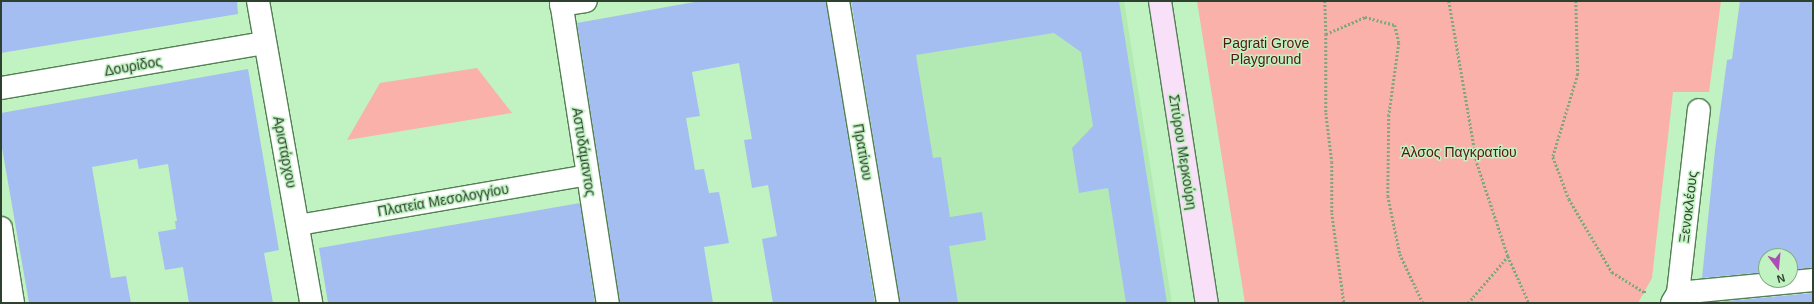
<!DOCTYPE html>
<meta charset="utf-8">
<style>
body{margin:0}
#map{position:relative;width:1814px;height:304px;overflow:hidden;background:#c1f2c1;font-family:Arial,sans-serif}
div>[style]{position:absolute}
.built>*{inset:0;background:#b3eab3}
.green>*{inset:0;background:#f9b1aa}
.building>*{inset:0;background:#a5bef2}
.path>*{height:2.5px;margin-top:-1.25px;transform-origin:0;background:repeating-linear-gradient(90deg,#81a682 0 2px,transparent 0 4px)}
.roads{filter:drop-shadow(1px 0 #527f53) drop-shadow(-1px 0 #527f53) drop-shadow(0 1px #527f53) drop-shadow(0 -1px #527f53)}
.pedestrian>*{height:20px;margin:-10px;padding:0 10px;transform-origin:10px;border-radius:10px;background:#fff}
.minor>*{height:22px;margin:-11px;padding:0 11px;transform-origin:11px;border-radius:11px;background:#fff}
.secondary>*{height:22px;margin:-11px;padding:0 11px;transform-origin:11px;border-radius:11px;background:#f8e0f9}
span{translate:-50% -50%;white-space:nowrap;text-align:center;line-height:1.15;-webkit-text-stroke:3px #c1f2c1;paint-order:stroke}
.park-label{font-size:14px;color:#571515}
.street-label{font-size:14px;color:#2d412e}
.frame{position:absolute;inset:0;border:2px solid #2d412e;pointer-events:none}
.north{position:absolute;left:1758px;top:248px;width:40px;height:40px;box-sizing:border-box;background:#c1f2c1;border:1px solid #86ab86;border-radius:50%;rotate:164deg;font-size:11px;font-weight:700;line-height:16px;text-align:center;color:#2d412e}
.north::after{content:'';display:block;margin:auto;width:14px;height:18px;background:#ad4cb4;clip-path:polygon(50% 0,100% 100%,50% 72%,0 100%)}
</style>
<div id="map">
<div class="built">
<div style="clip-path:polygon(852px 1px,1124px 1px,1172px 303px,901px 303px)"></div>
</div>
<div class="green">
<div style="clip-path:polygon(1197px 1px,1721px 1px,1709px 92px,1673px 92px,1652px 278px,1638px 303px,1245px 303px)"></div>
<div style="clip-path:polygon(477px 68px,512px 113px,347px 140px,380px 83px)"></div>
</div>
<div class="building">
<div style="clip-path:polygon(1px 1px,237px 1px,238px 14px,1px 53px)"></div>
<div style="clip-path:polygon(700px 1px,826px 1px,875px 303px,773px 303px,762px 239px,777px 236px,768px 185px,752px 188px,744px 140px,752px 139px,739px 63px,692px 72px,700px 116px,686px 118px,695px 170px,704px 169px,709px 193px,719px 192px,729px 243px,704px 247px,713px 303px,620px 303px,577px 23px)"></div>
<div style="clip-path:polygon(851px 1px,1119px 1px,1167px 303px,1126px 303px,1108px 188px,1079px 193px,1072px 148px,1093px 126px,1081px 52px,1054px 33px,916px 55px,933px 158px,941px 157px,950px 217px,982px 212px,986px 240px,949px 246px,958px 303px,900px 303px)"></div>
<div style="clip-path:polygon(1740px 1px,1813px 1px,1813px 268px,1790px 270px,1790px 256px,1766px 256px,1766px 272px,1702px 278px,1715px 150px,1727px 60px,1732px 59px)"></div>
<div style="clip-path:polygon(248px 69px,279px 250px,264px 253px,273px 303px,189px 303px,183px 267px,165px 270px,158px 232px,176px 229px,175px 221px,177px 221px,168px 164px,139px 169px,137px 159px,92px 167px,111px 278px,126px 276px,131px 303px,29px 303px,1px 142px,1px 113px)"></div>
<div style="clip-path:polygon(580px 203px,595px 303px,328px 303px,319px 248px)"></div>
<div style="clip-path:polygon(1813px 293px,1813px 303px,1705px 303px)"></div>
</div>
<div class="path">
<div style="left:1325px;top:1px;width:33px;rotate:88deg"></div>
<div style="left:1326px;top:34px;width:43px;rotate:-23.6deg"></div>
<div style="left:1365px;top:17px;width:31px;rotate:15deg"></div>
<div style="left:1395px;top:25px;width:18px;rotate:77deg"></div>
<div style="left:1399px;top:43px;width:73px;rotate:97.9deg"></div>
<div style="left:1389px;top:115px;width:81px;rotate:90.7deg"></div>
<div style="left:1388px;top:196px;width:59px;rotate:78.3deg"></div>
<div style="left:1400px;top:254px;width:54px;rotate:64.9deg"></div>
<div style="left:1449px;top:1px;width:164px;rotate:80.2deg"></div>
<div style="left:1477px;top:163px;width:98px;rotate:71.6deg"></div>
<div style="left:1508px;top:256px;width:51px;rotate:65.9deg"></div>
<div style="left:1576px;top:1px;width:73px;rotate:88.4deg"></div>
<div style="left:1578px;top:74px;width:87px;rotate:106.8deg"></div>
<div style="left:1553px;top:157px;width:45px;rotate:69.1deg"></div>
<div style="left:1569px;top:199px;width:85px;rotate:59.5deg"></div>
<div style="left:1612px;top:272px;width:38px;rotate:32deg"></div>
<div style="left:1644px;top:292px;width:4px"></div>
<div style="left:1326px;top:34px;width:79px;rotate:90deg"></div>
<div style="left:1326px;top:113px;width:49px;rotate:83deg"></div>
<div style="left:1332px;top:162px;width:51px;rotate:90deg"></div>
<div style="left:1332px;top:213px;width:91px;rotate:82.4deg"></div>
<div style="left:1468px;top:303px;width:62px;rotate:-49.6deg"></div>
</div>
<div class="roads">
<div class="pedestrian">
<div style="left:299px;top:225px;width:293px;rotate:-9.8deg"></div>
</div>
<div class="minor">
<div style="left:258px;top:1px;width:307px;rotate:80deg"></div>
<div style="left:561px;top:1px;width:306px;rotate:81.2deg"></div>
<div style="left:838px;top:1px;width:306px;rotate:80.6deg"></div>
<div style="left:561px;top:5px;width:25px;rotate:-9deg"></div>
<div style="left:1px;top:88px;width:267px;rotate:-9.7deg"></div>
<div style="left:1px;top:228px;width:76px;rotate:80.9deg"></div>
<div style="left:1678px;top:293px;width:136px;rotate:-5.5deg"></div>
<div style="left:1672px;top:303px;width:12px;rotate:-59deg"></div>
<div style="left:1678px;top:293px;width:184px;rotate:-83.5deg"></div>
</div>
<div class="secondary">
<div style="left:1160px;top:1px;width:306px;rotate:81.2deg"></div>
</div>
</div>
<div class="park-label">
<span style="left:1266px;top:51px">Pagrati Grove<br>Playground</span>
<span style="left:1459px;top:152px">Άλσος Παγκρατίου</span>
</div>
<div class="street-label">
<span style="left:133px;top:66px;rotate:-10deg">Δουρίδος</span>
<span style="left:285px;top:152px;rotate:79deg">Αριστάρχου</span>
<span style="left:584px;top:152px;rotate:81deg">Αστυδάμαντος</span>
<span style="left:863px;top:152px;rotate:80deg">Πρατίνου</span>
<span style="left:1183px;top:152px;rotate:81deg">Σπύρου Μερκούρη</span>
<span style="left:443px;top:200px;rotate:-10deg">Πλατεία Μεσολογγίου</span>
<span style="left:1688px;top:207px;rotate:-83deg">Ξενοκλέους</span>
</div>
<div class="frame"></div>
<div class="north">N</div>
</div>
